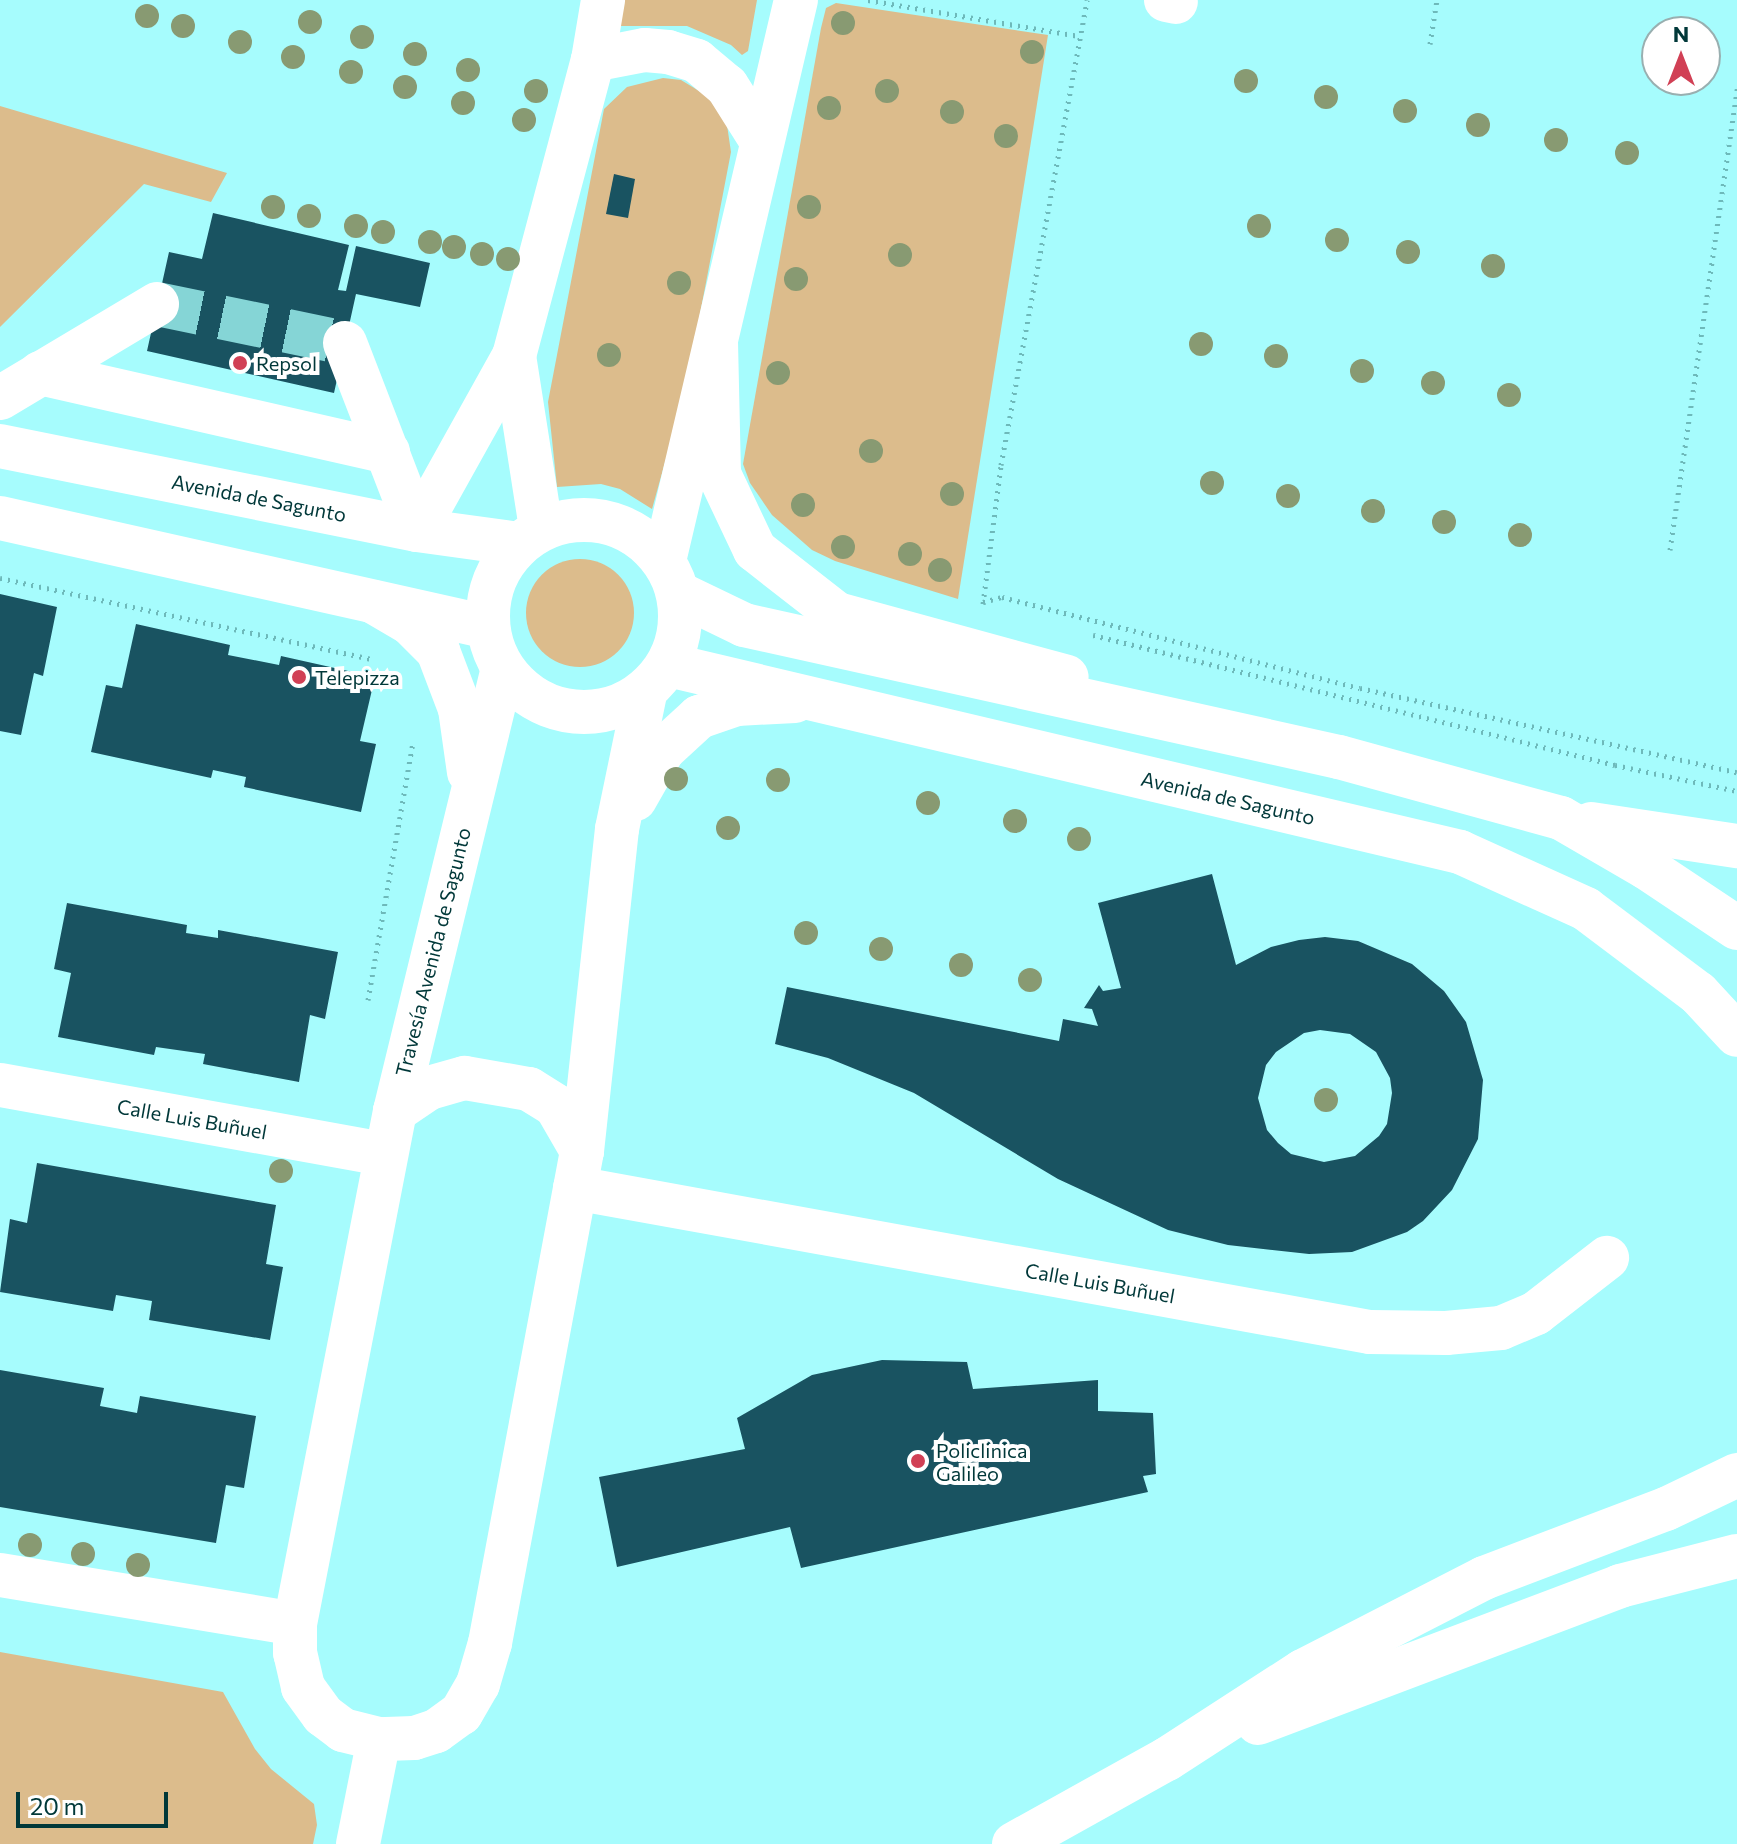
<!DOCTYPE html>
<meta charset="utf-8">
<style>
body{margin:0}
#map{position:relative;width:1737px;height:1844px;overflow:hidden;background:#a6fcfd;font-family:Commissioner,sans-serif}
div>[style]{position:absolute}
.green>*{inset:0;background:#dcbc8c}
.round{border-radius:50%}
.building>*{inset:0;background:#195361}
.minor-tunnel>*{height:44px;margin-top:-22px;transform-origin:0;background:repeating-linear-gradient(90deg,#85d5d6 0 44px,transparent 0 66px)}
.path>*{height:5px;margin-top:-2.5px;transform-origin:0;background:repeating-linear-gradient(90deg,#6eb9ba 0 2px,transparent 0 8px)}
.minor>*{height:44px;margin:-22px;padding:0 22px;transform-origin:22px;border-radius:22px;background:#fff}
.highway>*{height:44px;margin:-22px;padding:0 22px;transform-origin:22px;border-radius:22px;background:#fff}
.highway>.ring{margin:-22px;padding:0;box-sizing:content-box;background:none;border:44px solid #fff;border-radius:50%}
.trees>*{width:24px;height:24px;margin:-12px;border-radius:50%;background:#889a72}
.dots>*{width:22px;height:22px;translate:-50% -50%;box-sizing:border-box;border:4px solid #fff;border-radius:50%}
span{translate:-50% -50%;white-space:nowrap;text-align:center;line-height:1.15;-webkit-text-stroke:8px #fff;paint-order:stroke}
.poi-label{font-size:20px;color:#013839}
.left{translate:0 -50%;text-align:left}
.street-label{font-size:20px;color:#013839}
.north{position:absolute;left:1641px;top:16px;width:80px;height:80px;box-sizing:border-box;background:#fff;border:2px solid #99afb0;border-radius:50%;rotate:0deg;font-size:22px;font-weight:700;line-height:32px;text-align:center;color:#013839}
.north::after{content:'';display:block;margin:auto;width:28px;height:36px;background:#d14055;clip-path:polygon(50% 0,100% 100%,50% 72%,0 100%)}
.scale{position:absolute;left:16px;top:1792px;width:152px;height:36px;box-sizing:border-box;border:4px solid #013839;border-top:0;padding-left:10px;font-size:24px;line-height:28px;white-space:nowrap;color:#013839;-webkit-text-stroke:6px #fff;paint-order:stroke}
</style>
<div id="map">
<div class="green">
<div style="clip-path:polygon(621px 0,757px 0,748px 51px,742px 55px,731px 45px,687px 26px,620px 26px)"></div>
<div style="clip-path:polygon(836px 3px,1048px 35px,958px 599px,835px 561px,812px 550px,772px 515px,750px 483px,743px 464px,821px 28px,826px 8px)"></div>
<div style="clip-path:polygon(663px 78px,681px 80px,709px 97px,727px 125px,731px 152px,686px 387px,652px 509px,620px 489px,601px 484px,557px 487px,548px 402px,604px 109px,627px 87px)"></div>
<div style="clip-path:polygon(0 106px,227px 173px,211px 202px,144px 184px,0 327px)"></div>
<div class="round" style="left:526px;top:559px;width:108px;height:108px"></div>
<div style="clip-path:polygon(0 1652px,223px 1692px,255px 1749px,271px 1769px,314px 1804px,317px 1825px,313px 1844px,0 1844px)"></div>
</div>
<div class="building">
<div style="clip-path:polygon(614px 174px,635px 179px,628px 218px,606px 214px)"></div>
<div style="clip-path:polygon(213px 213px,349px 245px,338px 290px,346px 291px,356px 246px,430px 263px,420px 307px,356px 294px,334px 393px,147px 351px,169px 252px,202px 259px)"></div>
<div style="clip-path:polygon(0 594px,57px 607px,43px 676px,34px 673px,21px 735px,0 731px)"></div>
<div style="clip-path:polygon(136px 624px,230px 645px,228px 655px,279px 665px,281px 656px,375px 677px,360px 741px,376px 744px,361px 812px,244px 787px,246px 777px,213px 770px,211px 778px,91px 752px,106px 685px,122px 688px)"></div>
<div style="clip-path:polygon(evenodd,1212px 874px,1236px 965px,1271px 947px,1299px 940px,1325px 937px,1358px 941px,1412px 964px,1444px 991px,1466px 1022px,1483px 1080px,1478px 1139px,1452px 1190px,1423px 1221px,1407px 1232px,1352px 1252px,1309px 1254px,1228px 1245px,1168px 1230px,1058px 1179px,914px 1093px,828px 1058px,775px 1044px,787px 987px,1059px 1041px,1063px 1019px,1098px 1026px,1092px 1009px,1084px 1008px,1099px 985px,1103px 991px,1121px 988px,1098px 903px,1212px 874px,1320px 1030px,1350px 1034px,1376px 1052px,1390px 1078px,1392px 1093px,1387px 1124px,1379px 1136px,1355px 1156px,1324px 1162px,1291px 1154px,1278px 1143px,1267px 1130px,1258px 1098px,1266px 1065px,1276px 1052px,1304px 1033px,1320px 1030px)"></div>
<div style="clip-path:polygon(67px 903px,187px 925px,186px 933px,218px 938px,218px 930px,338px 952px,325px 1019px,310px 1015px,299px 1082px,203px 1064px,205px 1054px,156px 1047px,154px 1055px,58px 1037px,71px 973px,54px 969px)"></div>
<div style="clip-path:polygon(37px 1163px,276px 1205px,266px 1264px,283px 1267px,270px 1340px,149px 1320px,152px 1301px,116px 1295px,113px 1311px,0 1292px,10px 1219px,27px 1223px)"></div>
<div style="clip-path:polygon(882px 1360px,967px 1362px,973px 1389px,1098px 1380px,1098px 1411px,1153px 1413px,1156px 1474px,1143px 1476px,1148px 1492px,801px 1568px,790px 1527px,617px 1567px,599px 1477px,745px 1449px,737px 1418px,812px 1375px)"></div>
<div style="clip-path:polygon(0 1370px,104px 1388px,100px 1406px,137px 1413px,140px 1396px,256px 1416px,244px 1488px,226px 1485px,216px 1543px,0 1507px)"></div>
</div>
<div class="minor-tunnel">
<div style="left:157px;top:304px;width:192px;rotate:11.7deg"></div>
</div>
<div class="path">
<div style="left:868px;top:0;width:214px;rotate:9.7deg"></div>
<div style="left:1430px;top:44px;width:45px;rotate:-81deg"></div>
<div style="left:1670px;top:550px;width:467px;rotate:-81.7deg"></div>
<div style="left:0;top:578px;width:379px;rotate:12.3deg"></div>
<div style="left:983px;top:602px;width:20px;rotate:-15deg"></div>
<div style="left:1002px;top:597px;width:369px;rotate:14.3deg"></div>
<div style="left:1360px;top:688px;width:386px;rotate:12.6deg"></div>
<div style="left:983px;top:604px;width:140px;rotate:-82.6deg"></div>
<div style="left:1001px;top:465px;width:473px;rotate:-79.5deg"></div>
<div style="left:1093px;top:635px;width:538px;rotate:13.98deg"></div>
<div style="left:1615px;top:765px;width:125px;rotate:12deg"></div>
<div style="left:368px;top:1000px;width:262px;rotate:-80.1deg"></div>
</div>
<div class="minor">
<div style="left:1166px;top:0;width:10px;rotate:11deg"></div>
<div style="left:593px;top:60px;width:53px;rotate:-10.9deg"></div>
<div style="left:645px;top:50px;width:23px;rotate:5deg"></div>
<div style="left:668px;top:52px;width:30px;rotate:17deg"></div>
<div style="left:697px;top:61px;width:39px;rotate:40deg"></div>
<div style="left:727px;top:86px;width:64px;rotate:57.8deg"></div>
<div style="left:716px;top:342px;width:132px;rotate:88.7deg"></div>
<div style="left:719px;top:474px;width:84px;rotate:64.7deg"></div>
<div style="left:755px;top:550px;width:104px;rotate:38deg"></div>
<div style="left:837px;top:614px;width:238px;rotate:15.3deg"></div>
<div style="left:345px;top:343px;width:200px;rotate:68.9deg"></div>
<div style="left:40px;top:373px;width:357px;rotate:12.8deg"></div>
<div style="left:0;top:398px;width:183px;rotate:-30.9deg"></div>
<div style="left:541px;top:528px;width:174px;rotate:-98.9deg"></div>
<div style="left:514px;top:356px;width:306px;rotate:-75.1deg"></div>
<div style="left:593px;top:60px;width:61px;rotate:-80.5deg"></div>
<div style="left:417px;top:530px;width:199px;rotate:-60.9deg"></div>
<div style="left:664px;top:561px;width:576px;rotate:-76.76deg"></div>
<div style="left:374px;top:602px;width:42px;rotate:30.3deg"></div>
<div style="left:410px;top:623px;width:40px;rotate:45deg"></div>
<div style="left:438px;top:651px;width:62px;rotate:69.2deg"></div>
<div style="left:460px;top:709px;width:64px;rotate:81.9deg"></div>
<div style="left:635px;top:799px;width:56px;rotate:-60.3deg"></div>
<div style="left:663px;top:750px;width:49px;rotate:-42.5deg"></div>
<div style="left:699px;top:717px;width:40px;rotate:-18.9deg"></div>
<div style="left:737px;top:704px;width:58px;rotate:-3deg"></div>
<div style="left:465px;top:1078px;width:65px;rotate:9.8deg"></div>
<div style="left:529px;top:1089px;width:32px;rotate:32deg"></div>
<div style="left:556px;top:1106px;width:52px;rotate:60deg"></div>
<div style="left:582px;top:1151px;width:501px;rotate:100.59deg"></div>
<div style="left:490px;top:1643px;width:43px;rotate:106.3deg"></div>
<div style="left:478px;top:1684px;width:34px;rotate:120deg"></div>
<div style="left:461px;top:1713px;width:31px;rotate:144deg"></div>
<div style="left:436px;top:1731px;width:23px;rotate:162deg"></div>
<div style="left:414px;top:1738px;width:35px;rotate:178deg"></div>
<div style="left:379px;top:1739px;width:37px;rotate:-166deg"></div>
<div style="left:343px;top:1730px;width:25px;rotate:-143deg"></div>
<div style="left:323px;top:1715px;width:34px;rotate:-126deg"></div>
<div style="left:303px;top:1687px;width:35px;rotate:-103deg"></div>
<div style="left:295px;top:1653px;width:29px;rotate:-90deg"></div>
<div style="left:295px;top:1624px;width:523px;rotate:-78.97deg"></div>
<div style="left:395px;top:1111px;width:41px;rotate:-34.1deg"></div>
<div style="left:429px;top:1088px;width:37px;rotate:-16deg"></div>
<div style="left:0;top:1085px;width:390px;rotate:10.2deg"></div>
<div style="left:395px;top:1111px;width:453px;rotate:-76.3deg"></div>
<div style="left:582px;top:1151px;width:324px;rotate:-83.8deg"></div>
<div style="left:617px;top:829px;width:138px;rotate:-78.3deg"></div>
<div style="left:575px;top:1188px;width:808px;rotate:10.27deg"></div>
<div style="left:1370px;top:1332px;width:76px;rotate:0.8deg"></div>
<div style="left:1446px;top:1333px;width:55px;rotate:-5.2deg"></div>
<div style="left:1501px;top:1328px;width:38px;rotate:-23deg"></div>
<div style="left:1536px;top:1313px;width:90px;rotate:-37.8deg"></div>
<div style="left:0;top:1575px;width:299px;rotate:9.4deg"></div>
<div style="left:358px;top:1844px;width:107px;rotate:-78.7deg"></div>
</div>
<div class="highway">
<div style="left:0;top:446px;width:425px;rotate:11.4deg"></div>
<div style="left:417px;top:530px;width:103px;rotate:7.8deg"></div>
<div style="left:0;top:518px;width:499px;rotate:12.6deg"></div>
<div class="ring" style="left:488px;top:520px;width:148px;height:148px"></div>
<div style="left:680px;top:594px;width:71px;rotate:25.8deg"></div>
<div style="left:744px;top:625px;width:609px;rotate:12.51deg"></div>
<div style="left:1339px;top:757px;width:230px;rotate:15.4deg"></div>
<div style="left:1561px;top:818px;width:99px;rotate:30.2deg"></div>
<div style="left:1647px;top:868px;width:108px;rotate:33.7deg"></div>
<div style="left:669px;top:665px;width:813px;rotate:13.3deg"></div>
<div style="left:1460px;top:852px;width:138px;rotate:24.3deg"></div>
<div style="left:1586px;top:909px;width:140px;rotate:36.9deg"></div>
<div style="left:1698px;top:993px;width:57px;rotate:47.1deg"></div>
<div style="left:1591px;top:824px;width:148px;rotate:8.6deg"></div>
<div style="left:1258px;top:1723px;width:387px;rotate:-20.7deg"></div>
<div style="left:1620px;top:1586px;width:121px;rotate:-14.4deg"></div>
<div style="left:1014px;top:1844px;width:175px;rotate:-29.1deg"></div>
<div style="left:1167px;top:1759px;width:162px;rotate:-32.9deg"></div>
<div style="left:1303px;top:1671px;width:203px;rotate:-27.2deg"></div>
<div style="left:1484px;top:1578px;width:195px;rotate:-20.8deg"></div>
<div style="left:1666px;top:1509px;width:79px;rotate:-25.6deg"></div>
</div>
<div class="trees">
<div style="left:147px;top:16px"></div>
<div style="left:310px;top:22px"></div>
<div style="left:843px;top:23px"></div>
<div style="left:183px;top:26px"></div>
<div style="left:362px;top:37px"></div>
<div style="left:240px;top:42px"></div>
<div style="left:1032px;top:52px"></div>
<div style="left:415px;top:54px"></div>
<div style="left:293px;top:57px"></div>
<div style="left:468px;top:70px"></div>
<div style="left:351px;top:72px"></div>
<div style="left:1246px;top:81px"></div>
<div style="left:405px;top:87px"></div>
<div style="left:536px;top:91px"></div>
<div style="left:887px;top:91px"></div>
<div style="left:1326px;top:97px"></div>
<div style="left:463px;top:103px"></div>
<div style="left:829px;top:108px"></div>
<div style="left:1405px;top:111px"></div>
<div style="left:952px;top:112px"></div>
<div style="left:524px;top:120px"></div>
<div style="left:1478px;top:125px"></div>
<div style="left:1006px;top:136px"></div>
<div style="left:1556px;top:140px"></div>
<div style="left:1627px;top:153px"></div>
<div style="left:273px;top:207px"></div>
<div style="left:809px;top:207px"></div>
<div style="left:309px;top:216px"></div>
<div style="left:356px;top:226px"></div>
<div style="left:1259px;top:226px"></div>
<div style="left:383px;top:232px"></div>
<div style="left:1337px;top:240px"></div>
<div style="left:430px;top:242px"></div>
<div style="left:454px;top:247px"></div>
<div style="left:1408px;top:252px"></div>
<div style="left:482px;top:254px"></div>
<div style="left:900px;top:255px"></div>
<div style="left:508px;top:259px"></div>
<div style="left:1493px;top:266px"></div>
<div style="left:796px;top:279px"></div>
<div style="left:679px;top:283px"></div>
<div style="left:1201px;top:344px"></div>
<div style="left:609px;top:355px"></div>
<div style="left:1276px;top:356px"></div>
<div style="left:1362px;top:371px"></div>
<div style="left:778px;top:373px"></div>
<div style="left:1433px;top:383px"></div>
<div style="left:1509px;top:395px"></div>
<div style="left:871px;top:451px"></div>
<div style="left:1212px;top:483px"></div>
<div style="left:952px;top:494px"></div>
<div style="left:1288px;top:496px"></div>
<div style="left:803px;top:505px"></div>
<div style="left:1373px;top:511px"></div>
<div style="left:1444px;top:522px"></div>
<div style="left:1520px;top:535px"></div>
<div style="left:843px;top:547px"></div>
<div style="left:910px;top:554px"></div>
<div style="left:940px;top:570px"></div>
<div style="left:676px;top:779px"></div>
<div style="left:778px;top:780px"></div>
<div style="left:928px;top:803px"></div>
<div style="left:1015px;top:821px"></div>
<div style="left:728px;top:828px"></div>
<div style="left:1079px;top:839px"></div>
<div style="left:806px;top:933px"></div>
<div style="left:881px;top:949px"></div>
<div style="left:961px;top:965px"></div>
<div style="left:1030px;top:980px"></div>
<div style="left:1326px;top:1100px"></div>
<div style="left:281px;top:1171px"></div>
<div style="left:30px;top:1545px"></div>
<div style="left:83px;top:1554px"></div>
<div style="left:138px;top:1565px"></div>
</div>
<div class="dots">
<div style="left:240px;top:363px;background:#d14055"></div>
<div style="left:299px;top:677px;background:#d14055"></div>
<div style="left:918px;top:1461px;background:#d14055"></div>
</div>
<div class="poi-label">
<span class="left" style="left:256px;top:363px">Repsol</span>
<span class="left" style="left:315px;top:677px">Telepizza</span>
<span class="left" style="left:936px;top:1462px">Policlinica<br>Galileo</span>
</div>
<div class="street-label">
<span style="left:259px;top:498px;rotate:11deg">Avenida de Sagunto</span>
<span style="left:1228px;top:798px;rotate:13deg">Avenida de Sagunto</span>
<span style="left:433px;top:952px;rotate:-76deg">Travesía Avenida de Sagunto</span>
<span style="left:192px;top:1119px;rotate:10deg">Calle Luis Buñuel</span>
<span style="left:1100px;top:1283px;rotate:10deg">Calle Luis Buñuel</span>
</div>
<div class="north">N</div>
<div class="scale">20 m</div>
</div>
